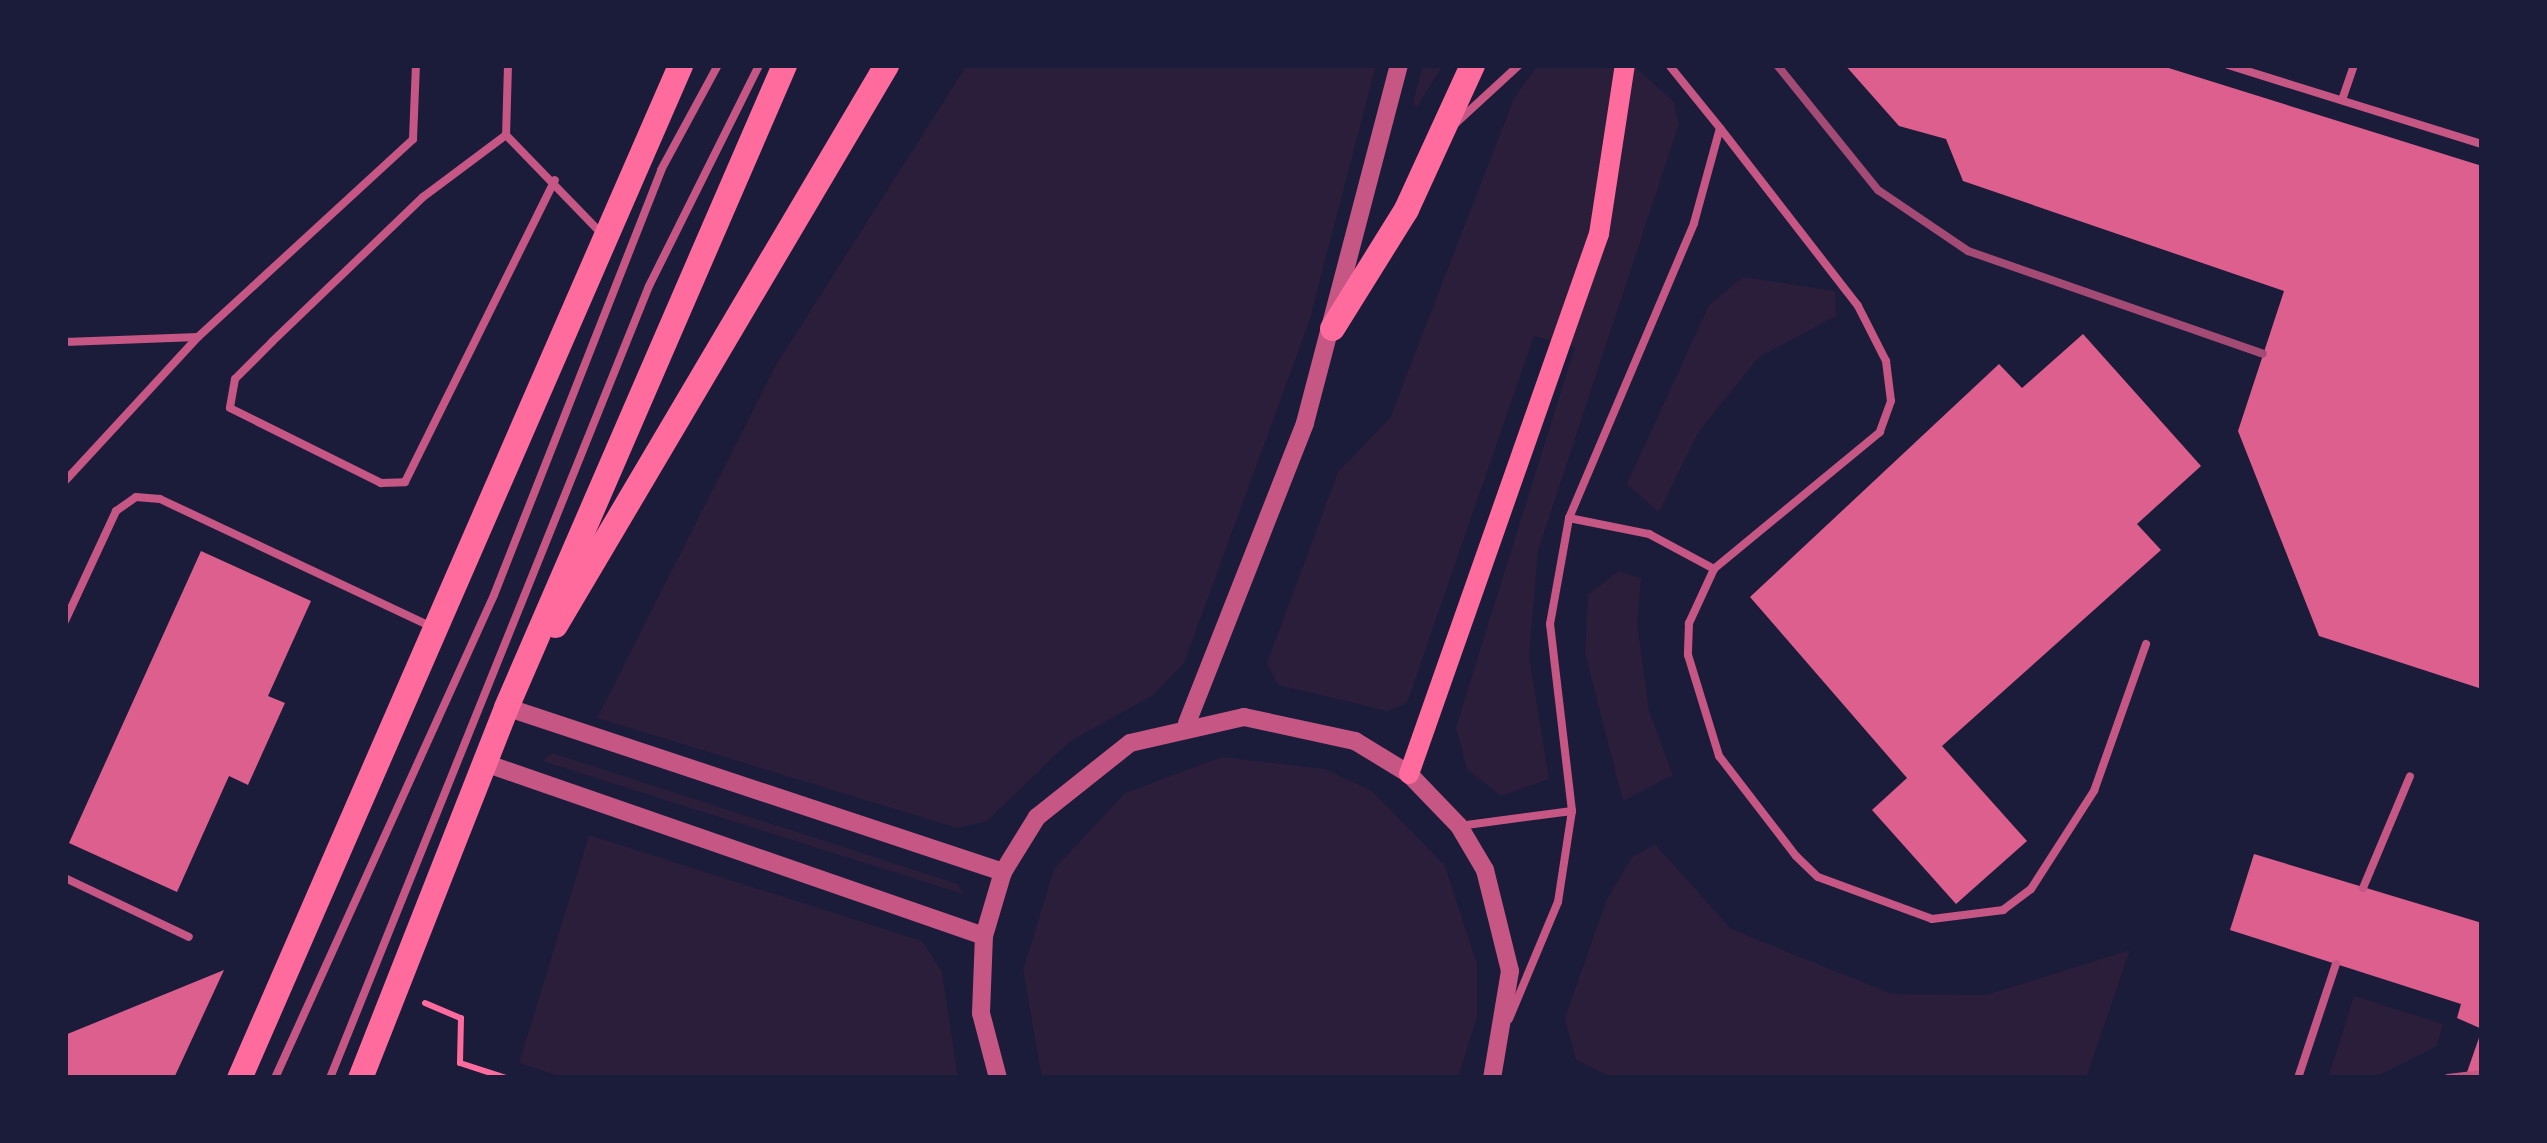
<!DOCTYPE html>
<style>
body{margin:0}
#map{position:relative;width:2547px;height:1143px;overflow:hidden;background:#1b1b3a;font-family:Cabin,sans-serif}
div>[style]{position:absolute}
.green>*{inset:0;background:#2a1e3b}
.building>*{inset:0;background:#dd5f8e}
.path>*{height:6px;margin:-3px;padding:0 3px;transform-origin:3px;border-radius:3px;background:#ff6b9d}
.service>*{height:8px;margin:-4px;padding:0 4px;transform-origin:4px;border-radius:4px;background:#c65784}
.tertiary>*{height:18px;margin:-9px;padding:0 9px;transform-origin:9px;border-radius:9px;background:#c65784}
.secondary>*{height:20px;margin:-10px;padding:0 10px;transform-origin:10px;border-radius:10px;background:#ff6b9d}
.primary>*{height:25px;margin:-12.5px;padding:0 12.5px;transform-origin:12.5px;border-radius:12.5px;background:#ff6b9d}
.rail>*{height:8px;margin:-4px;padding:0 4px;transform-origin:4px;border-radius:4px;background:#a44b75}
span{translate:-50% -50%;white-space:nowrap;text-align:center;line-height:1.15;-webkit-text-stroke:9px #1b1b3a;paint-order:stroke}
.frame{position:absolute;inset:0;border:68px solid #1b1b3a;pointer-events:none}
</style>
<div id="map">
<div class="green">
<div style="clip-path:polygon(967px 65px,1376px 65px,1309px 322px,1184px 663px,1153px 695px,1069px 742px,987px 821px,957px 828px,597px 718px,776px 365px)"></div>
<div style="clip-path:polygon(1423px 65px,1443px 65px,1416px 108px,1413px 102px)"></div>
<div style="clip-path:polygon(1538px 65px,1635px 67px,1673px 101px,1679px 124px,1538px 551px,1529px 657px,1549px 779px,1501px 796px,1467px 769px,1456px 727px,1575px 347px,1534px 336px,1407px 703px,1387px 711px,1278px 685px,1267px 663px,1338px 472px,1390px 418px,1514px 98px)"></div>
<div style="clip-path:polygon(1743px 277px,1835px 291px,1836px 316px,1759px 357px,1699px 431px,1659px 512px,1627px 484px,1709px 305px)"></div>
<div style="clip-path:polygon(1619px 571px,1641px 578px,1637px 623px,1649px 711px,1673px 775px,1623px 801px,1585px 653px,1588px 595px)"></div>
<div style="clip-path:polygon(552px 753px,958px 884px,963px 894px,542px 761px)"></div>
<div style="clip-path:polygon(1222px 757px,1325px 769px,1372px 791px,1445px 866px,1477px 964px,1477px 1017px,1458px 1078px,1042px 1078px,1023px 970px,1054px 869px,1125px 793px)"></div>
<div style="clip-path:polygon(589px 835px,922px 941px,942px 972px,958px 1078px,566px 1078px,519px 1063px)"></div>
<div style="clip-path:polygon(1655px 844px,1731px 929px,1892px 994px,1986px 995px,2130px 950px,2086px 1078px,1613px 1078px,1576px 1060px,1565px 1018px,1607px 899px,1632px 857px)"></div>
<div style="clip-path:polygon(2354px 996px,2443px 1024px,2437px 1046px,2373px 1078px,2328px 1078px)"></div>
</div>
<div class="building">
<div style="clip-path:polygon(1845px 65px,2159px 65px,2482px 166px,2482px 689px,2319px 636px,2238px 431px,2284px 291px,1963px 181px,1946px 139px,1899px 126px)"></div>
<div style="clip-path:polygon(2083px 334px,2201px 466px,2137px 524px,2161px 550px,1942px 746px,2027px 841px,1956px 904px,1872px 810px,1907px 778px,1750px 597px,1999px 364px,2022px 388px)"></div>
<div style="clip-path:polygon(201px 551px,311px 601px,268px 696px,285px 703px,248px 785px,229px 776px,177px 892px,69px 843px)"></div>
<div style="clip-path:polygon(2254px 854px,2482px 923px,2482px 1029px,2457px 1018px,2461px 1004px,2230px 930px)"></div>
<div style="clip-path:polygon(224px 970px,174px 1078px,65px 1078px,65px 1035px)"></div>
<div style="clip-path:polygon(2481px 1032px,2482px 1078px,2465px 1078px)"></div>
</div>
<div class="path">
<div style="left:425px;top:1003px;width:39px;rotate:23deg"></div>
<div style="left:461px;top:1018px;width:45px;rotate:91.3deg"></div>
<div style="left:460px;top:1063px;width:48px;rotate:18.1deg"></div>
</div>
<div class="service">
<div style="left:508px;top:65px;width:70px;rotate:91.6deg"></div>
<div style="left:506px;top:135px;width:135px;rotate:45.9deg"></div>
<div style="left:2228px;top:65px;width:266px;rotate:17.3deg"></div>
<div style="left:2342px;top:100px;width:37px;rotate:-71deg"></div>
<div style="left:1456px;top:123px;width:86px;rotate:-42.6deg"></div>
<div style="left:1720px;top:128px;width:225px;rotate:52.2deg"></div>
<div style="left:1858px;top:306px;width:62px;rotate:63deg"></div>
<div style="left:1886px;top:361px;width:40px;rotate:82.9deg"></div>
<div style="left:1891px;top:401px;width:33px;rotate:110deg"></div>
<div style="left:1880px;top:432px;width:215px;rotate:140.5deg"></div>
<div style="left:1714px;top:569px;width:60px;rotate:114.8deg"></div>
<div style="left:1689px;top:623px;width:32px;rotate:92deg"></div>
<div style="left:1688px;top:655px;width:106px;rotate:72.9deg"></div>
<div style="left:1719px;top:756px;width:126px;rotate:52.4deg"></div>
<div style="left:1796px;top:856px;width:30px;rotate:44deg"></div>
<div style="left:1818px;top:877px;width:121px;rotate:20.2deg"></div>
<div style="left:1932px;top:919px;width:72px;rotate:-7.2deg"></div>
<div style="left:2003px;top:910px;width:35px;rotate:-37deg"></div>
<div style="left:2031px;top:889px;width:117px;rotate:-57.3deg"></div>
<div style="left:2094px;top:791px;width:156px;rotate:-70.5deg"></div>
<div style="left:506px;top:135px;width:104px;rotate:143.2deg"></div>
<div style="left:423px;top:197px;width:209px;rotate:136.2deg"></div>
<div style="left:272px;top:342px;width:52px;rotate:135deg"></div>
<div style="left:235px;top:379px;width:29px;rotate:100deg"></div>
<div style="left:230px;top:408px;width:169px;rotate:26.4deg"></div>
<div style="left:381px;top:483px;width:24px;rotate:-2deg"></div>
<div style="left:405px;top:482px;width:337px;rotate:-63.6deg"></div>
<div style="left:65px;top:342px;width:133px;rotate:-2.2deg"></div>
<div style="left:65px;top:481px;width:196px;rotate:-47.3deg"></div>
<div style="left:198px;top:337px;width:292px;rotate:-42.6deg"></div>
<div style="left:413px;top:139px;width:74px;rotate:-87.7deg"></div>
<div style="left:1569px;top:518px;width:82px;rotate:11.3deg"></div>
<div style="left:1649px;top:534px;width:74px;rotate:28.3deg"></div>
<div style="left:65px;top:621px;width:121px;rotate:-65.1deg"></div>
<div style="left:116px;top:511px;width:24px;rotate:-35deg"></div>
<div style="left:136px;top:497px;width:24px;rotate:5deg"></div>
<div style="left:160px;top:499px;width:301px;rotate:25.2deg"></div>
<div style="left:1459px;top:826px;width:114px;rotate:-7.6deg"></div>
<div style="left:65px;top:878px;width:137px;rotate:25.4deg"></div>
<div style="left:2363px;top:888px;width:121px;rotate:-67.2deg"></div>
<div style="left:1509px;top:1019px;width:127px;rotate:-67.3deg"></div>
<div style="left:1558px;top:902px;width:92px;rotate:-81.3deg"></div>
<div style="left:1572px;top:811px;width:188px;rotate:-96.7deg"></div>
<div style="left:1550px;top:624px;width:108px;rotate:-79.8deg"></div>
<div style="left:1569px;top:518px;width:320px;rotate:-67deg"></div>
<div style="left:1694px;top:223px;width:98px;rotate:-74.7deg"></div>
<div style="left:1720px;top:128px;width:81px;rotate:-129deg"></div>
<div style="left:275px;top:1078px;width:530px;rotate:-65.61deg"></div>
<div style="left:494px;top:595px;width:457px;rotate:-68.5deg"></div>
<div style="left:661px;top:170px;width:119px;rotate:-61.5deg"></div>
<div style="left:330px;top:1078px;width:854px;rotate:-68.06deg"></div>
<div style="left:649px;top:286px;width:247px;rotate:-63.5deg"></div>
<div style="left:2298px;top:1078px;width:120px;rotate:-71.6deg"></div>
<div style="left:2448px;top:1078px;width:34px;rotate:-7deg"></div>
</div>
<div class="tertiary">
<div style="left:506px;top:707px;width:524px;rotate:18.37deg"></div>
<div style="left:1187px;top:723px;width:322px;rotate:-68.5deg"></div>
<div style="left:1305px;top:423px;width:370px;rotate:-75.3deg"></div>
<div style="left:485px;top:763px;width:528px;rotate:19.12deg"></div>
<div style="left:998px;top:1078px;width:67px;rotate:-104.7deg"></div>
<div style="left:981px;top:1013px;width:77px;rotate:-87.8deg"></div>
<div style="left:984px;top:936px;width:67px;rotate:-73.5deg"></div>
<div style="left:1003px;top:872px;width:65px;rotate:-58.3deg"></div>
<div style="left:1037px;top:817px;width:119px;rotate:-38.5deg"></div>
<div style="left:1130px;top:743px;width:117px;rotate:-12.8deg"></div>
<div style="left:1244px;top:717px;width:114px;rotate:12.2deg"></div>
<div style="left:1355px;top:741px;width:63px;rotate:31.4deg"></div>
<div style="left:1409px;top:774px;width:72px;rotate:46.1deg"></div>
<div style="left:1459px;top:826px;width:51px;rotate:59.4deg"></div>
<div style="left:1485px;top:870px;width:104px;rotate:76.1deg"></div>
<div style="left:1510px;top:971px;width:109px;rotate:99.5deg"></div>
</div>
<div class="secondary">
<div style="left:1409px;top:774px;width:572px;rotate:-70.62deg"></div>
<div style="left:1599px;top:234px;width:171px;rotate:-81.3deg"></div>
</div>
<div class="primary">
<div style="left:1332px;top:328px;width:140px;rotate:-58.1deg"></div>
<div style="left:1406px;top:209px;width:158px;rotate:-65.4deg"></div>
<div style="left:555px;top:625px;width:651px;rotate:-59.41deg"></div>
<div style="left:239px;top:1078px;width:1105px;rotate:-66.47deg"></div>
<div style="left:360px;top:1078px;width:399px;rotate:-68.5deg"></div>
<div style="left:506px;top:707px;width:700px;rotate:-66.59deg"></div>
</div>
<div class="rail">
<div style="left:1777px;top:65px;width:161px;rotate:51.1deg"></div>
<div style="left:1878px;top:190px;width:109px;rotate:34.1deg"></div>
<div style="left:1968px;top:251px;width:312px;rotate:19.2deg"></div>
</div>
<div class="frame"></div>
</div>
